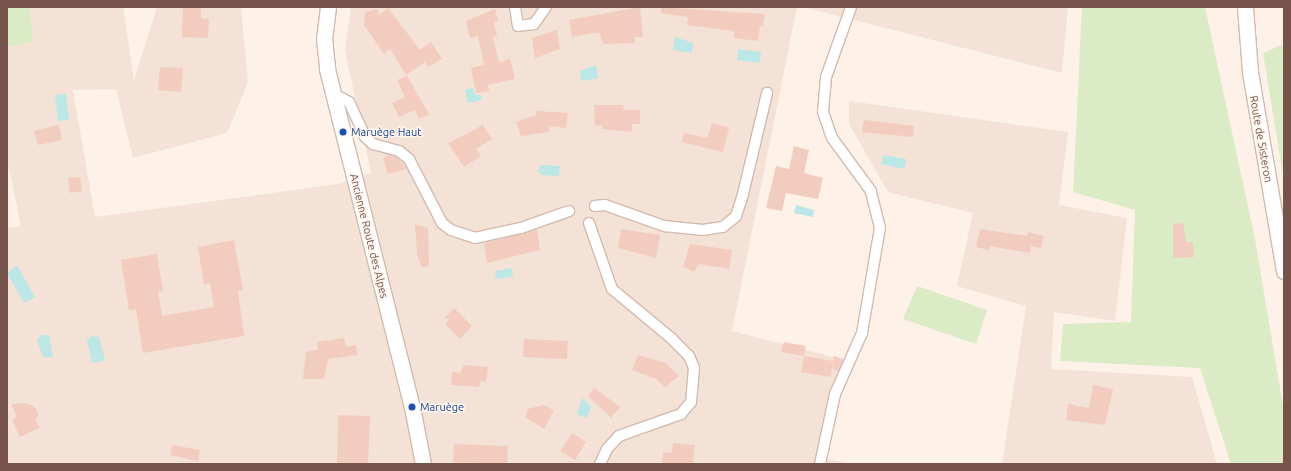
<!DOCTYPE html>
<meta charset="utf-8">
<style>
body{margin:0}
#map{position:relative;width:1291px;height:471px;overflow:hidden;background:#fdf1e8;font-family:Ubuntu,sans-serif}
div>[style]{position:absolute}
.residential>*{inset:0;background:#f4e2d6}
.green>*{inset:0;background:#daebc5}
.water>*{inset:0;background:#bbe7e7}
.building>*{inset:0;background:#f2ccbf}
.roads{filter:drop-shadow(1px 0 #d1baaf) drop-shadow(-1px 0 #d1baaf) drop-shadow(0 1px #d1baaf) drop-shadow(0 -1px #d1baaf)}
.minor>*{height:10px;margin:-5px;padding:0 5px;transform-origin:5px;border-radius:5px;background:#fff}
.secondary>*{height:15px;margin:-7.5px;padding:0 7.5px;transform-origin:7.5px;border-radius:7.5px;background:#fff}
.dots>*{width:11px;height:11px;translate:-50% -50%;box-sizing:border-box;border:2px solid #fff6ee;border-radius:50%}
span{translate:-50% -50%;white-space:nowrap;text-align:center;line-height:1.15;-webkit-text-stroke:3px #fff6ee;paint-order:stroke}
.transit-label{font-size:11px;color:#164399}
.left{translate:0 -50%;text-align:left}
.street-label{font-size:11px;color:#77544b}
.frame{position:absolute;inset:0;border:8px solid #77544b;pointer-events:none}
</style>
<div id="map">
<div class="residential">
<div style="clip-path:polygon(30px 7px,123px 7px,134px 80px,157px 7px,241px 7px,248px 82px,227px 133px,133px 158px,116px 89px,73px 90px,95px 217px,338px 184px,371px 173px,345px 50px,351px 7px,797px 7px,732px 331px,849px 361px,823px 458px,851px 464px,7px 464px,7px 228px,21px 226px,7px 159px,7px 47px,33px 42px)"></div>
<div style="clip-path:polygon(803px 7px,1068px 7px,1062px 73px)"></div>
<div style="clip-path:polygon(849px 101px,1068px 132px,1059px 205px,1127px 218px,1115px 321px,1054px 312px,1051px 369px,1192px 377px,1217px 464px,1002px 464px,1026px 306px,957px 286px,973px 213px,888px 192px,849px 124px)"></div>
</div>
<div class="green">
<div style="clip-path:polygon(7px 7px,30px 7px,33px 42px,7px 47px)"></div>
<div style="clip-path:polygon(1082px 7px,1205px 7px,1255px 239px,1284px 412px,1284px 464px,1231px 464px,1200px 368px,1060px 361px,1063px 324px,1131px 322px,1135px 210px,1073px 192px)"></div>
<div style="clip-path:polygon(1284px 44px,1284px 181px,1263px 53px)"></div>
<div style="clip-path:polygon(917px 286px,987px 310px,976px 344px,903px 319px)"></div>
</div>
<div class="water">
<div style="clip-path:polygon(675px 37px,693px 43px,692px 53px,673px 50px)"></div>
<div style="clip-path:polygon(738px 49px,761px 52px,760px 63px,737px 60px)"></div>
<div style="clip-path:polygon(596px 65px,598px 78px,581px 81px,580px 71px)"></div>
<div style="clip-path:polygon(473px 88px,475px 95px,481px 95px,482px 100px,468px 103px,465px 90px)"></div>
<div style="clip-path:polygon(66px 94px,69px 120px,58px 121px,55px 95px)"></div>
<div style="clip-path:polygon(883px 155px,906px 159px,904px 169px,881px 164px)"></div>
<div style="clip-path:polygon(542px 165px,560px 166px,559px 176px,541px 175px,538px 170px)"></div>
<div style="clip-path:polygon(796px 205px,814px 210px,813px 217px,794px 213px)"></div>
<div style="clip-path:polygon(17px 265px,35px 297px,24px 303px,7px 273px)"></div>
<div style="clip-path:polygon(512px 268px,513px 277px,496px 279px,495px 271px)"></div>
<div style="clip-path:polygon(41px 335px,49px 335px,53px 357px,43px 357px,37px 340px)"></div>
<div style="clip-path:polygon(92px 336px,99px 337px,105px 360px,92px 363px,87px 340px)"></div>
<div style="clip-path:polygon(582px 398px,591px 406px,587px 418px,577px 414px)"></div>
</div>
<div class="building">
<div style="clip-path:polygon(183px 7px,201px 7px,201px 18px,209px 19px,208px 38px,182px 37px)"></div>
<div style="clip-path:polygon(640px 7px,643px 37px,634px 37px,635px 43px,603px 44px,599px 32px,572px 37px,569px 20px)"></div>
<div style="clip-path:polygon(661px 7px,765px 14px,763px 26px,760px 26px,758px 41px,734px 38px,734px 31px,687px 25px,688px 17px,661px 13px)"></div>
<div style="clip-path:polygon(388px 8px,420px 50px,431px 42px,442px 59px,428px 67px,425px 62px,406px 75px,390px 49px,384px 54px,364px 25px,365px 12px,378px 9px,379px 15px)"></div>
<div style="clip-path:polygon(495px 9px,498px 21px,494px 22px,497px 36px,493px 37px,499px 62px,510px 59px,515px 79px,488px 85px,489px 91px,476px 93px,471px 68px,484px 65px,478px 36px,470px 38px,466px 21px)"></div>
<div style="clip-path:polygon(557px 30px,560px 49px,535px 58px,532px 38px)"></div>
<div style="clip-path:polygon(160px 67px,183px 68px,181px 92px,158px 90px)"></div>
<div style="clip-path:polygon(407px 76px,429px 114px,419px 119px,415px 110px,399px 117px,392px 103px,405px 97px,397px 80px)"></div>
<div style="clip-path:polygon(594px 105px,623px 105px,624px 110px,640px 110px,640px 124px,632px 124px,632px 132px,602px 129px,602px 125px,595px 126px)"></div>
<div style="clip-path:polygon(536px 111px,568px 113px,566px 128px,549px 126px,549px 132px,521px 136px,516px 122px,536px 115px)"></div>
<div style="clip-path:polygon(864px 120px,914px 126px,913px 137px,862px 132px)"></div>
<div style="clip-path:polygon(712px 123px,729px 128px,723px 152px,682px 142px,684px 133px,707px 138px)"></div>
<div style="clip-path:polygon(59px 125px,62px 140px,38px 145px,34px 131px)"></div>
<div style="clip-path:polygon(483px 125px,492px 139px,476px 149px,481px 156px,464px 167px,448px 143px)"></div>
<div style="clip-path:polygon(794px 146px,809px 150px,804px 173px,823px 178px,818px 199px,786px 193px,782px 211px,766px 208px,776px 166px,789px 169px)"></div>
<div style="clip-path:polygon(389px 155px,396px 157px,407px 169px,388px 174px,383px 158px)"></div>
<div style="clip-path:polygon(80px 177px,82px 191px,70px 193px,68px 178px)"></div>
<div style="clip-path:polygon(1183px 223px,1186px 242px,1193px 242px,1194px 257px,1173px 258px,1173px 224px)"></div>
<div style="clip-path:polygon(415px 224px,428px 228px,429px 266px,422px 267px,417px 254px)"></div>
<div style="clip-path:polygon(621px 229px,660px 235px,656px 258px,618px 248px)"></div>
<div style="clip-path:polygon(980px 229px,1027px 236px,1028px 232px,1044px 236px,1041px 248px,1031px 246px,1030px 253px,990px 246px,989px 250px,976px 247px)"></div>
<div style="clip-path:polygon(537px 230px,540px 250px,487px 263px,484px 243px)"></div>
<div style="clip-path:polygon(234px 240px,243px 290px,238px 291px,244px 336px,143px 353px,136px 309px,129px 310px,121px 260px,157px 254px,163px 291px,158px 292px,162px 316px,214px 307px,210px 283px,204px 284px,198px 247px)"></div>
<div style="clip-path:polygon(690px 244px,732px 250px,729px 269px,699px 264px,694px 272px,683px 267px)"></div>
<div style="clip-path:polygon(454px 308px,472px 326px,460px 339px,445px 324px,449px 320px,445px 317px)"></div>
<div style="clip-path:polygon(344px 338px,346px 347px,356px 345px,357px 355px,328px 359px,324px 379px,303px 379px,306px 352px,318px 350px,317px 342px)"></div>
<div style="clip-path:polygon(524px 339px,568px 341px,567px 359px,523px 357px)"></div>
<div style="clip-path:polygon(784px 342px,806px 346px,804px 356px,781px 352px)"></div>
<div style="clip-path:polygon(638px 355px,666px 363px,679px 376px,665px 387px,656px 379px,632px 370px)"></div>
<div style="clip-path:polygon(804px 356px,833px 361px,831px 377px,801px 372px)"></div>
<div style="clip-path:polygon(834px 356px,843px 359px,838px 371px,832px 368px)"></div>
<div style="clip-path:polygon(464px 365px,488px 367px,486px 382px,480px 381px,479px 387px,451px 385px,452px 372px,460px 373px)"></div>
<div style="clip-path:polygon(1093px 385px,1113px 389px,1105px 425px,1066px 420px,1068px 404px,1089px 408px)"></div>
<div style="clip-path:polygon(594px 388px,620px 407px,611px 418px,588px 396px)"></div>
<div style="clip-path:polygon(27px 403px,35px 407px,39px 416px,35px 418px,39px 428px,20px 437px,12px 420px,17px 417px,11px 404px)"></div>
<div style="clip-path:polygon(543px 405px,554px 410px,544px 429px,525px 417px,528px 409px)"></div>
<div style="clip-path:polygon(338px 415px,370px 416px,368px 464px,337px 464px)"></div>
<div style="clip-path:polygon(572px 433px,586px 442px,575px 460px,560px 451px)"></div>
<div style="clip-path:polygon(673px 443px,695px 445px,693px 464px,662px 464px,663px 452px,672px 453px)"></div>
<div style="clip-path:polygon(454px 444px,508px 446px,507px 464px,453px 462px)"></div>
<div style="clip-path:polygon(172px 445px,200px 450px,198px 461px,170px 455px)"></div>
</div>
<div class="roads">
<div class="minor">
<div style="left:515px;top:7px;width:19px;rotate:81deg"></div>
<div style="left:518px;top:26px;width:16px;rotate:-7deg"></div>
<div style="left:534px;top:24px;width:21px;rotate:-55deg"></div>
<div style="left:332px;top:93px;width:19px;rotate:28deg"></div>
<div style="left:349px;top:102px;width:38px;rotate:65deg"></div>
<div style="left:365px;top:137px;width:11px;rotate:41deg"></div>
<div style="left:373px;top:144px;width:27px;rotate:15deg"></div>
<div style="left:399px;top:151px;width:13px;rotate:39deg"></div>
<div style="left:409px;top:159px;width:72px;rotate:62.7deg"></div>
<div style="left:442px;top:223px;width:11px;rotate:38deg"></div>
<div style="left:451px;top:230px;width:25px;rotate:18deg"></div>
<div style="left:475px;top:238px;width:47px;rotate:-12.3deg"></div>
<div style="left:521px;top:228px;width:51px;rotate:-19.5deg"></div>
<div style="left:595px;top:206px;width:10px;rotate:-6deg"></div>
<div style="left:605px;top:205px;width:63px;rotate:19.6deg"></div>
<div style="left:664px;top:226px;width:39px;rotate:6deg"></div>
<div style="left:703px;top:230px;width:20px;rotate:-9deg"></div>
<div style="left:723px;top:227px;width:17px;rotate:-40deg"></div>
<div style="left:736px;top:216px;width:23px;rotate:-72deg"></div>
<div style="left:743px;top:194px;width:104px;rotate:-76.6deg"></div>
<div style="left:589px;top:223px;width:70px;rotate:70.8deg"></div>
<div style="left:612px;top:289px;width:77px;rotate:39.7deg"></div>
<div style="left:671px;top:338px;width:25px;rotate:45deg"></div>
<div style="left:689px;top:356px;width:13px;rotate:67deg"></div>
<div style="left:694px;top:368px;width:34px;rotate:95deg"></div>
<div style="left:691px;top:402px;width:16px;rotate:130deg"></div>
<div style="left:681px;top:414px;width:66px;rotate:160.5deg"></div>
<div style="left:619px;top:436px;width:18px;rotate:133deg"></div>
<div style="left:607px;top:449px;width:17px;rotate:115deg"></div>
<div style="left:820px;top:464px;width:72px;rotate:-77.9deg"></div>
<div style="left:835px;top:394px;width:67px;rotate:-66.1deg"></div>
<div style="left:862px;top:333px;width:107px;rotate:-80.3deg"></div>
<div style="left:880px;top:228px;width:38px;rotate:-104deg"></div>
<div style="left:871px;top:191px;width:66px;rotate:-126.3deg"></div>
<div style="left:832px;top:138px;width:28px;rotate:-109deg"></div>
<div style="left:823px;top:112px;width:35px;rotate:-85deg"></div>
<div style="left:826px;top:77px;width:74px;rotate:-70.3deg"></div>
</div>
<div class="secondary">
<div style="left:328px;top:7px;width:31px;rotate:97deg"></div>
<div style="left:324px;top:38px;width:31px;rotate:84deg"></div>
<div style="left:327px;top:69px;width:349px;rotate:75.9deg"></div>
<div style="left:412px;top:407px;width:58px;rotate:79.1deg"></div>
<div style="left:1245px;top:7px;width:65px;rotate:85.6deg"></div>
<div style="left:1250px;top:72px;width:202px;rotate:80.3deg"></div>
</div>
</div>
<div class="dots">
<div style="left:343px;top:132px;background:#1a4fb4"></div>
<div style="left:412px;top:407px;background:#1a4fb4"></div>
</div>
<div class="transit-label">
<span class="left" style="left:351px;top:132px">Maruège Haut</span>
<span class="left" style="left:420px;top:407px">Maruège</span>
</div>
<div class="street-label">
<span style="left:1261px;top:139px;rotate:80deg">Route de Sisteron</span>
<span style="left:369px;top:236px;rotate:76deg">Ancienne Route des Alpes</span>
</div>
<div class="frame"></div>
</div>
